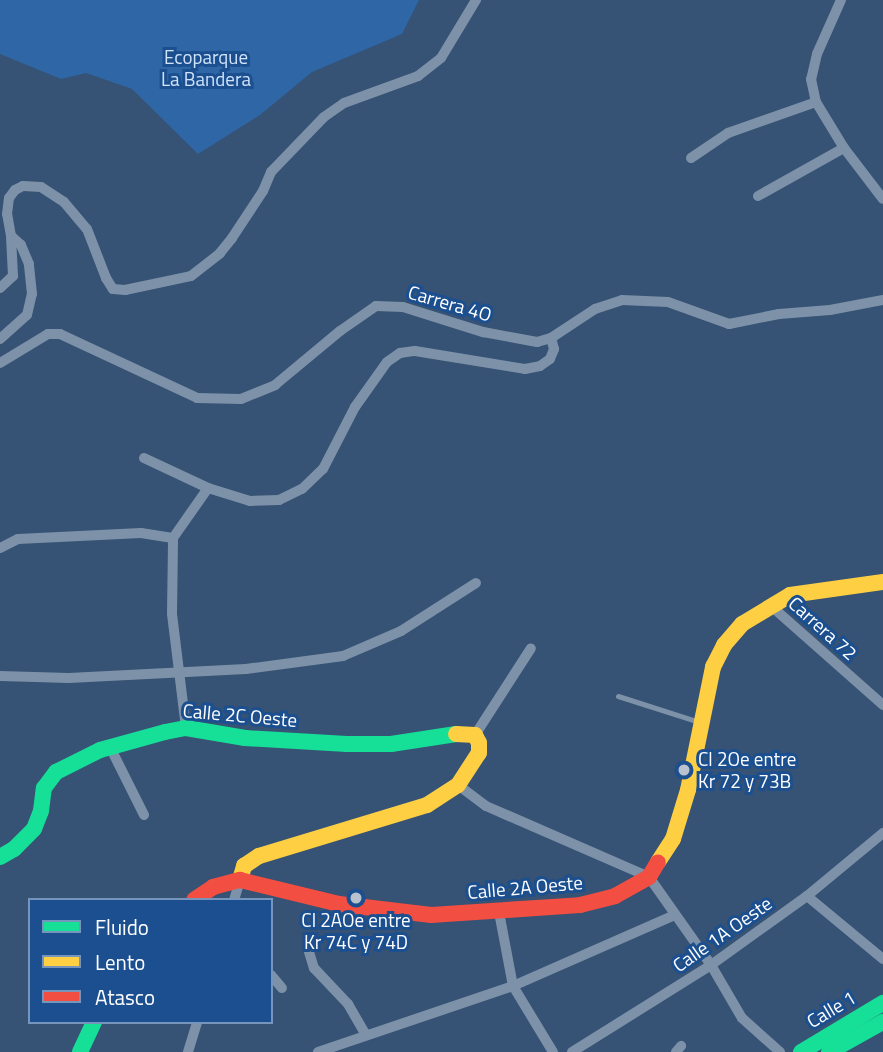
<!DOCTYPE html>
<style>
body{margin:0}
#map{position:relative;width:883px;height:1052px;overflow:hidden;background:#365274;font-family:"Titillium Web",sans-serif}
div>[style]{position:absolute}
.green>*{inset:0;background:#2f66a5}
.lane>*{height:5px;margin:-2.5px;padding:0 2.5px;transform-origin:2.5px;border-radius:2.5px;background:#7d92a8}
.street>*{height:10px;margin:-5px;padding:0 5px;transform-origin:5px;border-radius:5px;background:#7d92a8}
.fast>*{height:16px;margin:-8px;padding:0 8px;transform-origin:8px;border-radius:8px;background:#16e098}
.slow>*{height:16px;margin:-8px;padding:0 8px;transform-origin:8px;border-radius:8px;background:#ffcf43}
.jam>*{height:16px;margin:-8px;padding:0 8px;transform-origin:8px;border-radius:8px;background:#f24e42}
.dots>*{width:19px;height:19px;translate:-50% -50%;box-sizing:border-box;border:4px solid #1b4f8f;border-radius:50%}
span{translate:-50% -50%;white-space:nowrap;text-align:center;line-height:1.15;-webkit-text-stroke:6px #1b4f8f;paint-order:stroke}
.park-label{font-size:19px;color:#cfe3fa}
.street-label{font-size:19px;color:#fff}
.poi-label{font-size:19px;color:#fff}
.left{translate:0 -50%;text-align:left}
.legend{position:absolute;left:28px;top:898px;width:245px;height:126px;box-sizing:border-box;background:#1b4f8f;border:2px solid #7695bc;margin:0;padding:9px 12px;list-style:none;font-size:21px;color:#fff}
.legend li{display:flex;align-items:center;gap:14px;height:35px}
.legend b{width:35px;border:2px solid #7695bc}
</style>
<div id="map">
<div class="green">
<div style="clip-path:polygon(0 0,419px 0,402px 34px,312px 72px,260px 115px,198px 154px,132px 89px,86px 73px,61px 79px,0 54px)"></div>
</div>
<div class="lane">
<div style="left:618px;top:696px;width:85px;rotate:17.8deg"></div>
</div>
<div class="street">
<div style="left:841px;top:0;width:59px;rotate:114deg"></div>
<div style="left:817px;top:54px;width:26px;rotate:103deg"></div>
<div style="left:811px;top:79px;width:24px;rotate:78deg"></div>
<div style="left:816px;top:102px;width:54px;rotate:58.7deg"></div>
<div style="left:844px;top:148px;width:64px;rotate:52.6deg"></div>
<div style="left:691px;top:158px;width:45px;rotate:-34deg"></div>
<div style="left:728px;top:133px;width:93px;rotate:-19.4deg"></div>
<div style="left:758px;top:196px;width:98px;rotate:-29.2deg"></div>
<div style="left:0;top:288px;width:18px;rotate:-43deg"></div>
<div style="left:13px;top:276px;width:40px;rotate:-92.9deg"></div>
<div style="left:0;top:339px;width:36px;rotate:-42deg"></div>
<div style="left:27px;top:315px;width:22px;rotate:-77deg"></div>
<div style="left:32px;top:294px;width:30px;rotate:-96deg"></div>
<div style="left:29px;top:264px;width:21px;rotate:-113deg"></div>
<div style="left:21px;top:245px;width:13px;rotate:-138deg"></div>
<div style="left:11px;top:236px;width:22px;rotate:-100deg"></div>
<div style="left:7px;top:214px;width:16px;rotate:-83deg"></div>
<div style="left:9px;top:198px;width:10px;rotate:-53deg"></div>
<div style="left:15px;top:190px;width:9px;rotate:-27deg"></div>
<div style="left:23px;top:186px;width:18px;rotate:3deg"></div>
<div style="left:41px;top:187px;width:27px;rotate:33deg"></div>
<div style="left:64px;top:202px;width:35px;rotate:50deg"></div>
<div style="left:87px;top:229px;width:53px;rotate:68.8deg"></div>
<div style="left:106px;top:278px;width:13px;rotate:58deg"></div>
<div style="left:113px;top:289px;width:12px;rotate:5deg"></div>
<div style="left:125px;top:290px;width:67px;rotate:-12deg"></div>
<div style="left:191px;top:276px;width:37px;rotate:-38deg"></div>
<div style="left:220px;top:253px;width:19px;rotate:-51deg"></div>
<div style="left:232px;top:238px;width:56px;rotate:-56.6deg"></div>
<div style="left:263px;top:191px;width:21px;rotate:-67deg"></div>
<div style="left:271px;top:172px;width:76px;rotate:-46.1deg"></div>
<div style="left:324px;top:117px;width:24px;rotate:-35deg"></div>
<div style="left:344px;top:103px;width:79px;rotate:-20deg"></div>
<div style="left:418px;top:76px;width:29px;rotate:-38deg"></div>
<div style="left:441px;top:58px;width:68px;rotate:-58.9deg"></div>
<div style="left:0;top:363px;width:56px;rotate:-31.1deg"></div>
<div style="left:48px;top:334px;width:12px"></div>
<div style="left:60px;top:334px;width:151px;rotate:25deg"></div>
<div style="left:197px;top:398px;width:44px;rotate:1.3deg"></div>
<div style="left:241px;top:399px;width:37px;rotate:-22deg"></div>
<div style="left:275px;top:385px;width:85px;rotate:-39.7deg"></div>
<div style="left:340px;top:331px;width:44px;rotate:-34.8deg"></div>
<div style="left:376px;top:306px;width:27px;rotate:2deg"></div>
<div style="left:403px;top:307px;width:84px;rotate:17.4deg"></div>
<div style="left:483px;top:332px;width:55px;rotate:10.5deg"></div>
<div style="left:537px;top:342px;width:15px;rotate:-16deg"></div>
<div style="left:551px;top:338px;width:53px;rotate:-33.4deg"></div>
<div style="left:595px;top:309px;width:28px;rotate:-18deg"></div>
<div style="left:622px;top:300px;width:46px;rotate:2.5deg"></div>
<div style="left:668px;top:302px;width:65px;rotate:19.8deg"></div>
<div style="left:729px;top:324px;width:51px;rotate:-11.3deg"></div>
<div style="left:779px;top:314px;width:51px;rotate:-4.5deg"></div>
<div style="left:830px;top:310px;width:54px;rotate:-10.7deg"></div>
<div style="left:144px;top:458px;width:71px;rotate:25.1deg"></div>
<div style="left:0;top:548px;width:20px;rotate:-27deg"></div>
<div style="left:18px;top:539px;width:123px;rotate:-2.8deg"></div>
<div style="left:141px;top:533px;width:32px;rotate:9deg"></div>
<div style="left:770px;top:605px;width:151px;rotate:41.5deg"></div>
<div style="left:0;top:676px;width:69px;rotate:1.7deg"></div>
<div style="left:69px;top:678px;width:177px;rotate:-2.9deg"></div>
<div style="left:246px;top:669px;width:98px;rotate:-7.6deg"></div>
<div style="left:343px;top:656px;width:63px;rotate:-23.3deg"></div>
<div style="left:401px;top:631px;width:89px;rotate:-32.6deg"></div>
<div style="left:186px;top:728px;width:115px;rotate:-97deg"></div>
<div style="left:172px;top:614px;width:76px;rotate:-89.2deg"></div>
<div style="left:173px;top:538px;width:61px;rotate:-55deg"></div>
<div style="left:208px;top:488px;width:44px;rotate:17.2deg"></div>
<div style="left:250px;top:501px;width:29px;rotate:-2deg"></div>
<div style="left:279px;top:500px;width:25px;rotate:-26deg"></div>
<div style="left:302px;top:489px;width:29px;rotate:-44deg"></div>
<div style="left:323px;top:469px;width:70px;rotate:-62.7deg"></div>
<div style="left:355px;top:407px;width:55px;rotate:-54.6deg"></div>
<div style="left:387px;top:362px;width:16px;rotate:-35deg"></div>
<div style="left:400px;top:353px;width:15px;rotate:-8deg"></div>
<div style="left:415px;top:351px;width:111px;rotate:9.3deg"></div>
<div style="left:525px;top:369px;width:15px;rotate:-11deg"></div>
<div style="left:540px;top:366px;width:12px;rotate:-35deg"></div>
<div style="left:550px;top:359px;width:11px;rotate:-68deg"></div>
<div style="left:554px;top:349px;width:11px;rotate:-105deg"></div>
<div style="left:475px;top:735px;width:103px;rotate:-57.2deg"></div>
<div style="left:110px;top:747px;width:76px;rotate:63.4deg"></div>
<div style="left:458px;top:785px;width:35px;rotate:37deg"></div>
<div style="left:486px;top:806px;width:178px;rotate:23.5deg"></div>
<div style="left:649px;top:877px;width:108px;rotate:54.8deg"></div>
<div style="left:711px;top:965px;width:61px;rotate:59.7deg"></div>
<div style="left:742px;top:1018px;width:51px;rotate:41.8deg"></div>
<div style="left:807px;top:896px;width:99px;rotate:39.7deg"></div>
<div style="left:234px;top:900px;width:21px;rotate:-73deg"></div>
<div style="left:499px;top:912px;width:75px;rotate:79.3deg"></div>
<div style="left:513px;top:986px;width:77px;rotate:58.8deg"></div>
<div style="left:309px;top:952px;width:17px;rotate:73deg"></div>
<div style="left:314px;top:968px;width:50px;rotate:46.6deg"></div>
<div style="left:348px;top:1004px;width:34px;rotate:60deg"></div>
<div style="left:271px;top:975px;width:17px;rotate:50deg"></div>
<div style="left:188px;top:1052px;width:31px;rotate:-73deg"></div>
<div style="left:318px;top:1052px;width:206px;rotate:-18.7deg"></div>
<div style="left:513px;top:986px;width:177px;rotate:-23.7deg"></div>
<div style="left:572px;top:1052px;width:164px;rotate:-32deg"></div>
<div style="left:711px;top:965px;width:118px;rotate:-35.7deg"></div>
<div style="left:807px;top:896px;width:99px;rotate:-39.7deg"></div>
<div style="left:676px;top:1052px;width:8px;rotate:-50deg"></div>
</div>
<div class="fast">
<div style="left:0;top:857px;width:16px;rotate:-30deg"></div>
<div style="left:14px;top:849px;width:28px;rotate:-45deg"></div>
<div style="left:34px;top:829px;width:19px;rotate:-69deg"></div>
<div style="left:41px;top:811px;width:23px;rotate:-83deg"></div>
<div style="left:44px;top:788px;width:20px;rotate:-53deg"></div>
<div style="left:56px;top:772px;width:49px;rotate:-26.6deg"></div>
<div style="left:100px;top:750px;width:67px;rotate:-15.5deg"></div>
<div style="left:165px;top:732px;width:21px;rotate:-11deg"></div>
<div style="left:186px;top:728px;width:60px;rotate:9.6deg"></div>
<div style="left:245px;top:738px;width:102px;rotate:3.4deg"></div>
<div style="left:347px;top:744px;width:44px"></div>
<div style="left:391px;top:744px;width:66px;rotate:-8.7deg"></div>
<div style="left:80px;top:1052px;width:33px;rotate:-65deg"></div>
<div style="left:801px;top:1052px;width:96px;rotate:-30.9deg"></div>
<div style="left:829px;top:1052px;width:62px;rotate:-29.1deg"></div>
</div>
<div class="slow">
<div style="left:658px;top:862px;width:27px;rotate:-57deg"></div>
<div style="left:673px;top:839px;width:51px;rotate:-73deg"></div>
<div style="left:688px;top:790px;width:126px;rotate:-78.5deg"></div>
<div style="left:713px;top:667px;width:25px;rotate:-63deg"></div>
<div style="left:724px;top:645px;width:28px;rotate:-49deg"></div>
<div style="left:742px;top:624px;width:56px;rotate:-31.1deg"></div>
<div style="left:790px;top:595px;width:94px;rotate:-8deg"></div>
<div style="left:240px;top:880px;width:15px;rotate:-74deg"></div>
<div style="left:244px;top:866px;width:18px;rotate:-34deg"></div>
<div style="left:259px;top:856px;width:176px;rotate:-16.9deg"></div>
<div style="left:427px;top:805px;width:37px;rotate:-33deg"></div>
<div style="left:458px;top:785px;width:38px;rotate:-57deg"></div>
<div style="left:479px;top:753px;width:10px;rotate:-90deg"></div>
<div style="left:479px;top:743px;width:9px;rotate:-117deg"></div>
<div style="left:475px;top:735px;width:19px;rotate:-177deg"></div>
</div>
<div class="jam">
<div style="left:194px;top:900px;width:23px;rotate:-34deg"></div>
<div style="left:213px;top:887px;width:28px;rotate:-15deg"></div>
<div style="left:240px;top:880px;width:102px;rotate:13.6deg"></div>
<div style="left:339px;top:904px;width:93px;rotate:6.8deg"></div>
<div style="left:431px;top:915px;width:149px;rotate:-3.8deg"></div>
<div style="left:580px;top:905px;width:36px;rotate:-14deg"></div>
<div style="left:615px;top:896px;width:39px;rotate:-29deg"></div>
<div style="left:649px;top:877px;width:17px;rotate:-59deg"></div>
</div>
<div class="dots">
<div style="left:684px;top:770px;background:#b9c2ce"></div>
<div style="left:356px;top:898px;background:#b9c2ce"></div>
</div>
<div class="park-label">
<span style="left:206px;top:68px">Ecoparque<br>La Bandera</span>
</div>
<div class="street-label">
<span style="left:450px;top:303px;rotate:16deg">Carrera 4O</span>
<span style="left:823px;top:628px;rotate:42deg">Carrera 72</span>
<span style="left:240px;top:715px;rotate:5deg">Calle 2C Oeste</span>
<span style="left:525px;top:887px;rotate:-5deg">Calle 2A Oeste</span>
<span style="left:722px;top:934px;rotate:-35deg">Calle 1A Oeste</span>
<span style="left:831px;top:1009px;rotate:-31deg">Calle 1</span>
</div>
<div class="poi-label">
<span class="left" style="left:698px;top:770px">Cl 2Oe entre<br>Kr 72 y 73B</span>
<span style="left:356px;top:931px">Cl 2AOe entre<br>Kr 74C y 74D</span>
</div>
<ul class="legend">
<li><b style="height:9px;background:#16e098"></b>Fluido</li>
<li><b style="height:9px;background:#ffcf43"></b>Lento</li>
<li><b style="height:9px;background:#f24e42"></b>Atasco</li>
</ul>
</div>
